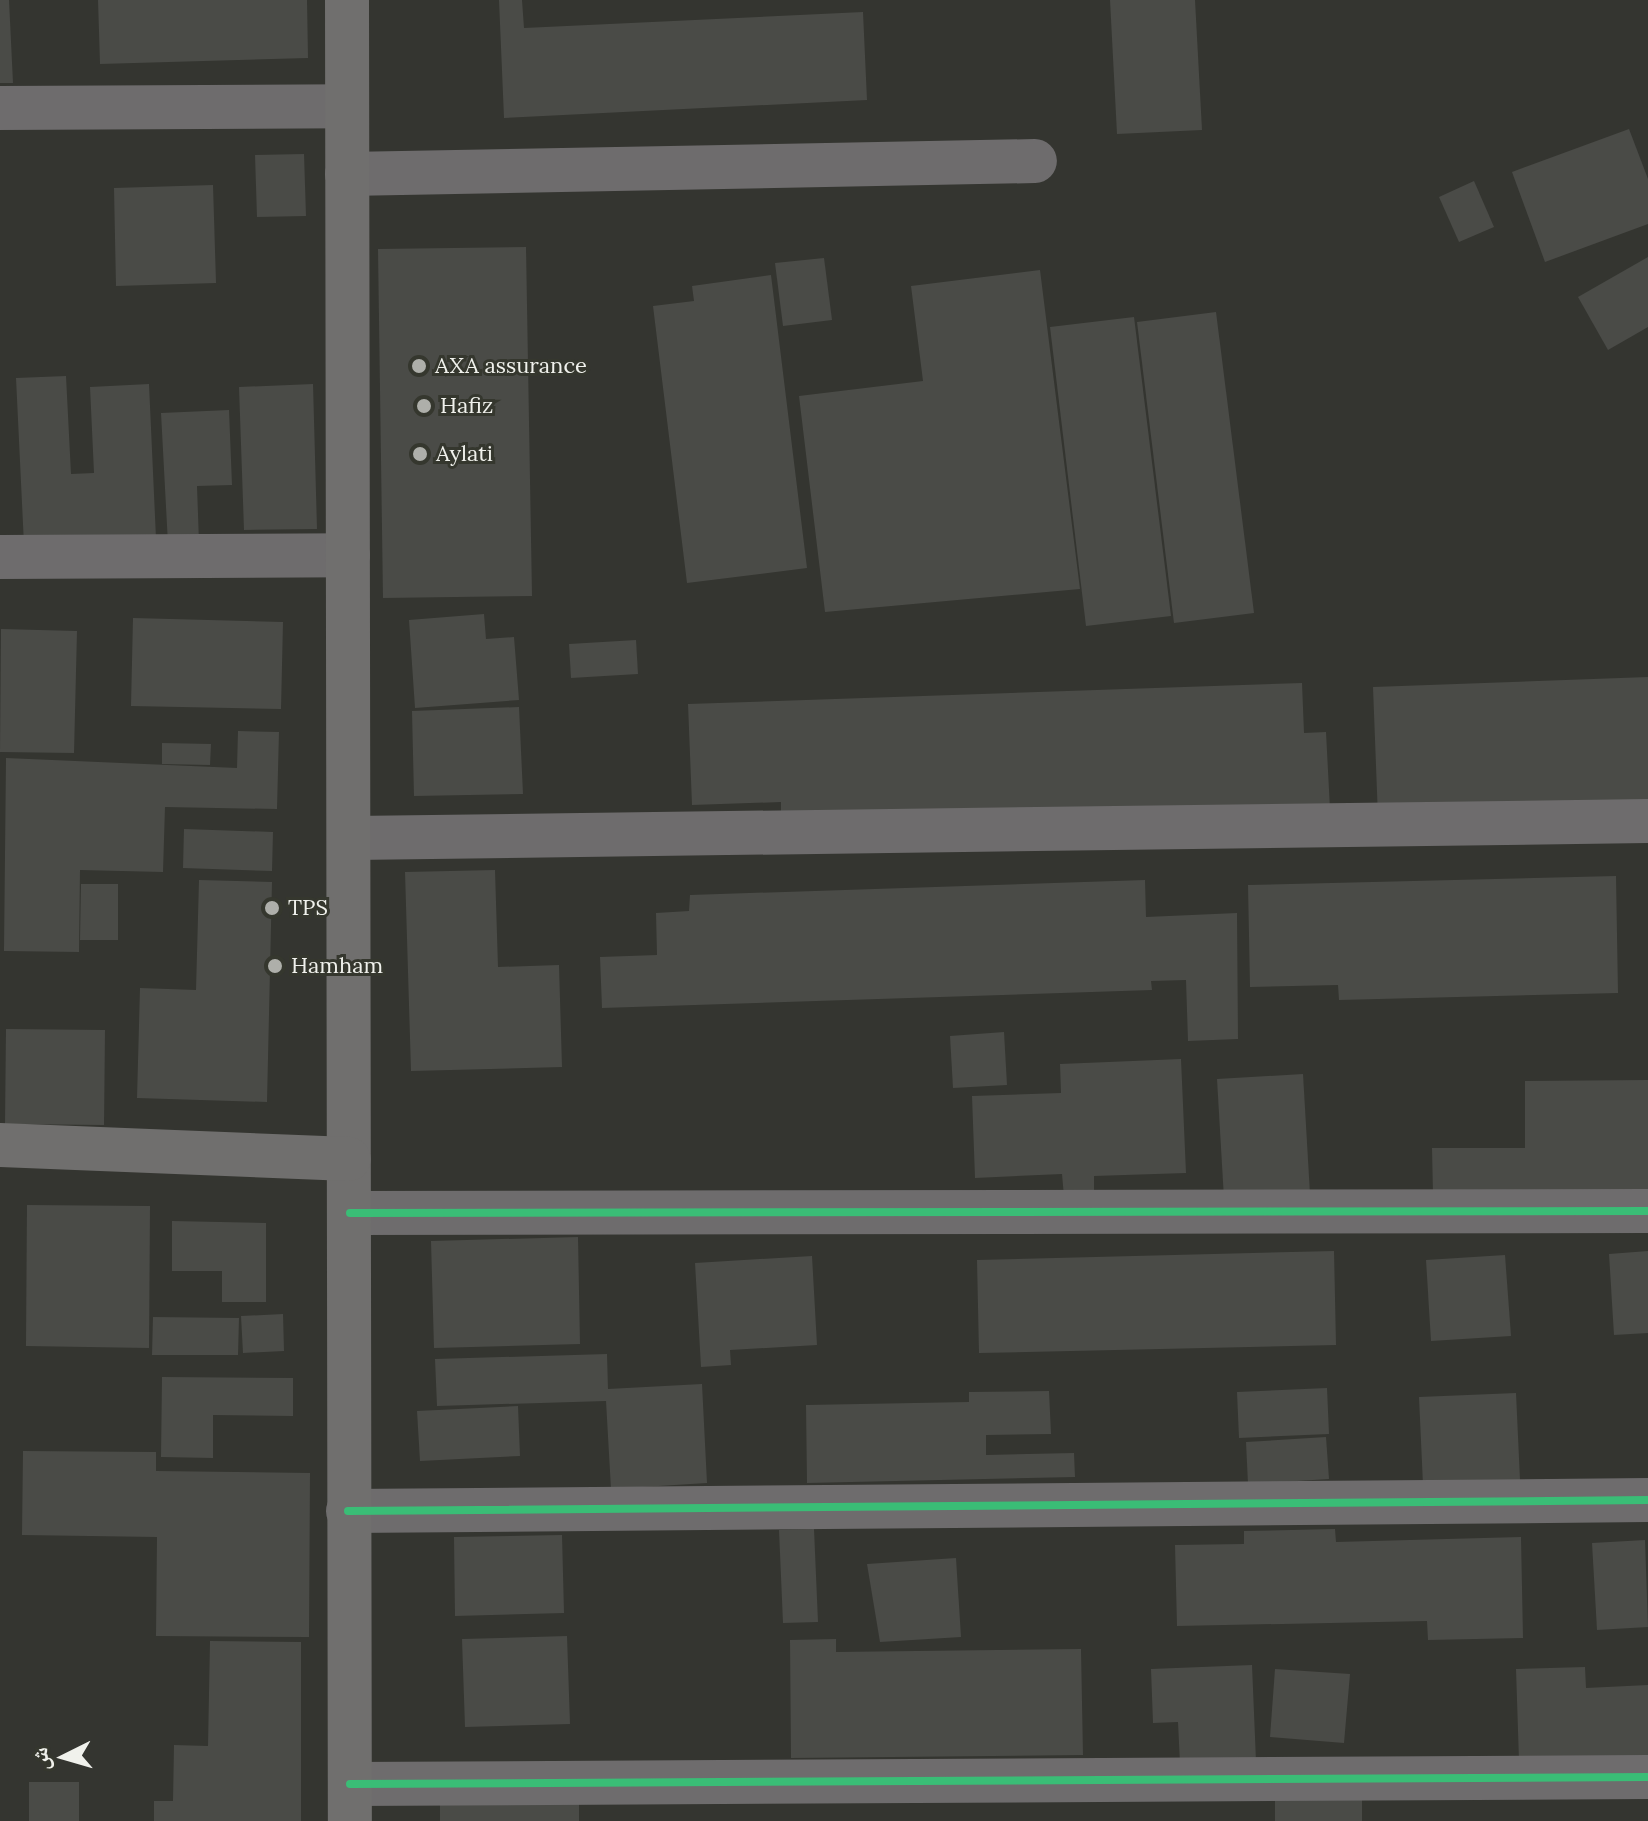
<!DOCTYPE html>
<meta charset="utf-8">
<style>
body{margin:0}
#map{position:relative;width:1648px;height:1821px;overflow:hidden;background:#343530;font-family:Lora,"Noto Naskh Arabic",serif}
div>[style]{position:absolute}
.building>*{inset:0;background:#4a4b47}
.street>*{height:44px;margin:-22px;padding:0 22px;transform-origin:22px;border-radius:22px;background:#6e6c6d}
.secondary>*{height:44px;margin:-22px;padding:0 22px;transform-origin:22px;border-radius:22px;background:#706f6e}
.cycleway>*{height:8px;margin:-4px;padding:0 4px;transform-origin:4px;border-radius:4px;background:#3abd76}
.dots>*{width:22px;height:22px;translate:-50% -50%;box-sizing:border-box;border:4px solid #35372e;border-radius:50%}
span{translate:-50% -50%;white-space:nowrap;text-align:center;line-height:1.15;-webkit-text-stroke:6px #35372e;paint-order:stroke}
.poi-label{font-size:22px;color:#f0f1ec}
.left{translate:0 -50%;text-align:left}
.north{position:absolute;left:24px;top:1717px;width:80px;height:80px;-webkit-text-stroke:6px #35372e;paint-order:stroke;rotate:265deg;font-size:22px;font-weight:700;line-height:32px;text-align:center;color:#f0f1ec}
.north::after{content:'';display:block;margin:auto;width:28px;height:36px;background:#f0f1ec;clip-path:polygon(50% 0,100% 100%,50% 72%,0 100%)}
</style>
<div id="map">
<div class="building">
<div style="clip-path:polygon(0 0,9px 0,13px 83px,0 83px)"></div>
<div style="clip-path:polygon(98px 0,307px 0,308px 58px,100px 64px)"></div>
<div style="clip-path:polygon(499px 0,522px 0,524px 28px,863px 12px,867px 100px,504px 118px)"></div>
<div style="clip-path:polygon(1110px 0,1195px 0,1202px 130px,1117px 134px)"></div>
<div style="clip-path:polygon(1629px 129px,1648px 179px,1648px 224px,1545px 262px,1512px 172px)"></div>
<div style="clip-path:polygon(304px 154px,306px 216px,257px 217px,255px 155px)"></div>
<div style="clip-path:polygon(1474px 181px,1494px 227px,1459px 242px,1439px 197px)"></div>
<div style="clip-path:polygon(213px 185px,216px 283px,116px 286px,114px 188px)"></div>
<div style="clip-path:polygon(526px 247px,532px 596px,383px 598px,378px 249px)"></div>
<div style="clip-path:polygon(1648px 257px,1648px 327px,1608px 350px,1578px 297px)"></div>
<div style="clip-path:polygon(824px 258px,832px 320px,783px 326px,775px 263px)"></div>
<div style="clip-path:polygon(1040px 270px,1080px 589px,825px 612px,799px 396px,923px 381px,911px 286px)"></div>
<div style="clip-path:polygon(771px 275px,807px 568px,687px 583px,653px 306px,694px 301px,692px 286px)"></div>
<div style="clip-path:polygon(1216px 312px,1254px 613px,1174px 623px,1137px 322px)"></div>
<div style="clip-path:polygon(1134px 317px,1171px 616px,1086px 626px,1050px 327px)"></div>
<div style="clip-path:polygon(66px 376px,71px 474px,94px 473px,90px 387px,149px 384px,156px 538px,24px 545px,16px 378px)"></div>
<div style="clip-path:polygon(313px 384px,317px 529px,244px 530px,239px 387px)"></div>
<div style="clip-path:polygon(229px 410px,232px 485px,197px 486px,199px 542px,168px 544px,161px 413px)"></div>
<div style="clip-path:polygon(484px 614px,486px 639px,514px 637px,519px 700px,415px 708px,409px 620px)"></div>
<div style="clip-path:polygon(133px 618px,283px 622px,281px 709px,131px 706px)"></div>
<div style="clip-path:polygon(1px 629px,77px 631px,74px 753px,0 752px)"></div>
<div style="clip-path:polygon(636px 640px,638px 674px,571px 678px,569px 644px)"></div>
<div style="clip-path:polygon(1648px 677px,1648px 807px,1378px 818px,1373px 687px)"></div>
<div style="clip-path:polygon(1302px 683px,1304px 733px,1326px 732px,1330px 809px,781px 829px,781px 802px,692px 805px,688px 704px)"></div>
<div style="clip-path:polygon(519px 707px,523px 794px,414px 796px,412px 711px)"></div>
<div style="clip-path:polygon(238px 731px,279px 732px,277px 809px,165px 807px,163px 872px,80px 870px,79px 952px,4px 951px,6px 758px,237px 768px)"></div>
<div style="clip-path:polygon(162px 743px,211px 744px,210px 765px,162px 764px)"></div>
<div style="clip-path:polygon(184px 829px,273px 832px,272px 871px,183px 868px)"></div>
<div style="clip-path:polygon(495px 870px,498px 967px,559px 965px,562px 1067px,411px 1071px,405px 872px)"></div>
<div style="clip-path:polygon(1616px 876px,1618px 993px,1339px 1000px,1338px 985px,1250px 987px,1248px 885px)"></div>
<div style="clip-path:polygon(199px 880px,272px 882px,267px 1102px,137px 1098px,140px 988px,196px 990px)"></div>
<div style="clip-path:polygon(1145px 880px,1146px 917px,1237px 913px,1238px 1039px,1188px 1041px,1186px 980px,1151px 981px,1152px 990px,602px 1008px,600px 957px,657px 955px,656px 913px,689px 911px,690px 895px)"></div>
<div style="clip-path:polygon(81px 884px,118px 884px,118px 940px,80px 940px)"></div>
<div style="clip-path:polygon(6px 1029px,105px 1030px,104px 1125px,5px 1124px)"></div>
<div style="clip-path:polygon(1004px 1032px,1007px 1085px,953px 1088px,950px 1036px)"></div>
<div style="clip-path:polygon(1181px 1059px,1186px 1173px,1094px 1176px,1094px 1196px,1064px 1197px,1062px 1174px,975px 1178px,972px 1096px,1061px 1093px,1060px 1064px)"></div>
<div style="clip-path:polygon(1303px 1074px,1310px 1194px,1224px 1199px,1217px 1079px)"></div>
<div style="clip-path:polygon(1648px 1080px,1648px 1194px,1433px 1195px,1432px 1148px,1525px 1148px,1525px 1081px)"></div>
<div style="clip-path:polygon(27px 1205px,150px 1206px,149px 1348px,26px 1346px)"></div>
<div style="clip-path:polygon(172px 1221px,266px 1223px,266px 1302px,222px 1302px,222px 1271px,172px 1271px)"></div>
<div style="clip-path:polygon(578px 1237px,580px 1344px,434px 1348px,431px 1241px)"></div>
<div style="clip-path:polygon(1334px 1251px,1336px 1345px,979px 1353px,977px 1260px)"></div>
<div style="clip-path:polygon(1648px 1251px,1648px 1333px,1614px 1335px,1609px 1254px)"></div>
<div style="clip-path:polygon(1505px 1255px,1511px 1336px,1431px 1341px,1426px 1260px)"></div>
<div style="clip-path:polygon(812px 1256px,817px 1345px,730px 1350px,731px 1365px,701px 1367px,695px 1263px)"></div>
<div style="clip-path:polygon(283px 1314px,284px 1351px,243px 1353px,241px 1316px)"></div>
<div style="clip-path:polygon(153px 1317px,239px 1318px,238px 1355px,152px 1355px)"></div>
<div style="clip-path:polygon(607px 1354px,608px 1389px,702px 1384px,707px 1483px,611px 1489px,606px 1401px,437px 1406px,435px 1359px)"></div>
<div style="clip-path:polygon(162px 1377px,293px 1378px,293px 1416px,213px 1415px,213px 1458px,161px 1457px)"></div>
<div style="clip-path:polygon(1327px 1388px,1329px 1434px,1239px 1438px,1237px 1392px)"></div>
<div style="clip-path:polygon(1049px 1391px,1051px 1434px,986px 1435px,986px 1455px,1074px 1453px,1075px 1477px,807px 1483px,806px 1405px,969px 1402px,969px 1392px)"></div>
<div style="clip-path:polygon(1516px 1393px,1520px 1480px,1423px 1485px,1419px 1397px)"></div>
<div style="clip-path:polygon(518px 1406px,520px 1456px,420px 1461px,417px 1411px)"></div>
<div style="clip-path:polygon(1326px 1437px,1329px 1479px,1248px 1484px,1246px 1442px)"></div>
<div style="clip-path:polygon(23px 1451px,156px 1452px,156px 1471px,310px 1473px,309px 1637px,156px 1636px,157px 1537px,22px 1535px)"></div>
<div style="clip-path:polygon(814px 1529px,818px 1622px,783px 1623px,779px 1530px)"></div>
<div style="clip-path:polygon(1335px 1529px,1336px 1542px,1521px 1537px,1523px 1638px,1428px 1640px,1427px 1621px,1177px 1626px,1175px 1545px,1244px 1544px,1244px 1531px)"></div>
<div style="clip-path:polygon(562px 1535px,564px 1613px,455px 1616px,454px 1537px)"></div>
<div style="clip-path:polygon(1645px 1540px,1648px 1627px,1597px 1630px,1592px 1543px)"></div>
<div style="clip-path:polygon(956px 1558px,961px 1637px,880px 1642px,867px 1564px)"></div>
<div style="clip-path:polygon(567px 1636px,570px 1724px,465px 1727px,462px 1639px)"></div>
<div style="clip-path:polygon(836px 1639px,836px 1652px,1081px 1649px,1083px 1755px,791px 1758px,790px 1640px)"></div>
<div style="clip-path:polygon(210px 1641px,301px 1642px,301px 1821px,154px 1821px,154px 1801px,173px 1801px,174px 1745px,208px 1746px)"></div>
<div style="clip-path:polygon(1252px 1665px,1256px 1761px,1180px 1764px,1178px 1722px,1153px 1723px,1151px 1669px)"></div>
<div style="clip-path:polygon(1585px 1667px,1586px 1688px,1648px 1685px,1648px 1756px,1519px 1761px,1516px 1669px)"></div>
<div style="clip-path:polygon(1275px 1669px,1350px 1674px,1344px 1743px,1270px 1737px)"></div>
<div style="clip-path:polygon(29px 1782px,79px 1782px,79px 1821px,29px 1821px)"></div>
<div style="clip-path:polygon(1275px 1797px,1362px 1797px,1362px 1821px,1275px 1821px)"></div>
<div style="clip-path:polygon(440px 1800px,579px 1800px,579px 1821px,440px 1821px)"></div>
</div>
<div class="street">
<div style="left:0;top:108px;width:347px;rotate:-0.3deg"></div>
<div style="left:347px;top:174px;width:688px;rotate:-1.08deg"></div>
<div style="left:0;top:557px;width:348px;rotate:-0.3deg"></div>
<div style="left:353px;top:838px;width:1295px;rotate:-0.75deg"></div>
<div style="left:350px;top:1213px;width:1298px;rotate:-0.09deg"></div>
<div style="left:348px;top:1511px;width:1300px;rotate:-0.48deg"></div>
<div style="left:350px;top:1784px;width:1298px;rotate:-0.31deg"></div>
</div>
<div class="secondary">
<div style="left:347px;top:0;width:1821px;rotate:89.91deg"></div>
<div style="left:0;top:1145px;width:349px;rotate:2.3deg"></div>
</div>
<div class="cycleway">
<div style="left:350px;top:1213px;width:1298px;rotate:-0.09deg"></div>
<div style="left:348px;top:1511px;width:1300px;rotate:-0.48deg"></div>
<div style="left:350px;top:1784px;width:1298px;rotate:-0.31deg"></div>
</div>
<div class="dots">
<div style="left:419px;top:366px;background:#aeafaa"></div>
<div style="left:424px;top:406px;background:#aeafaa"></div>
<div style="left:420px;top:454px;background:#aeafaa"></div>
<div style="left:272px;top:908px;background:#aeafaa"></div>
<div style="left:275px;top:966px;background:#aeafaa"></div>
</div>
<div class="poi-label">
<span class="left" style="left:435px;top:366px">AXA assurance</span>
<span class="left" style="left:440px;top:406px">Hafiz</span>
<span class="left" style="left:436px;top:454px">Aylati</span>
<span class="left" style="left:288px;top:908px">TPS</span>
<span class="left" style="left:291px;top:966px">Hamham</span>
</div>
<div class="north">ش</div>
</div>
